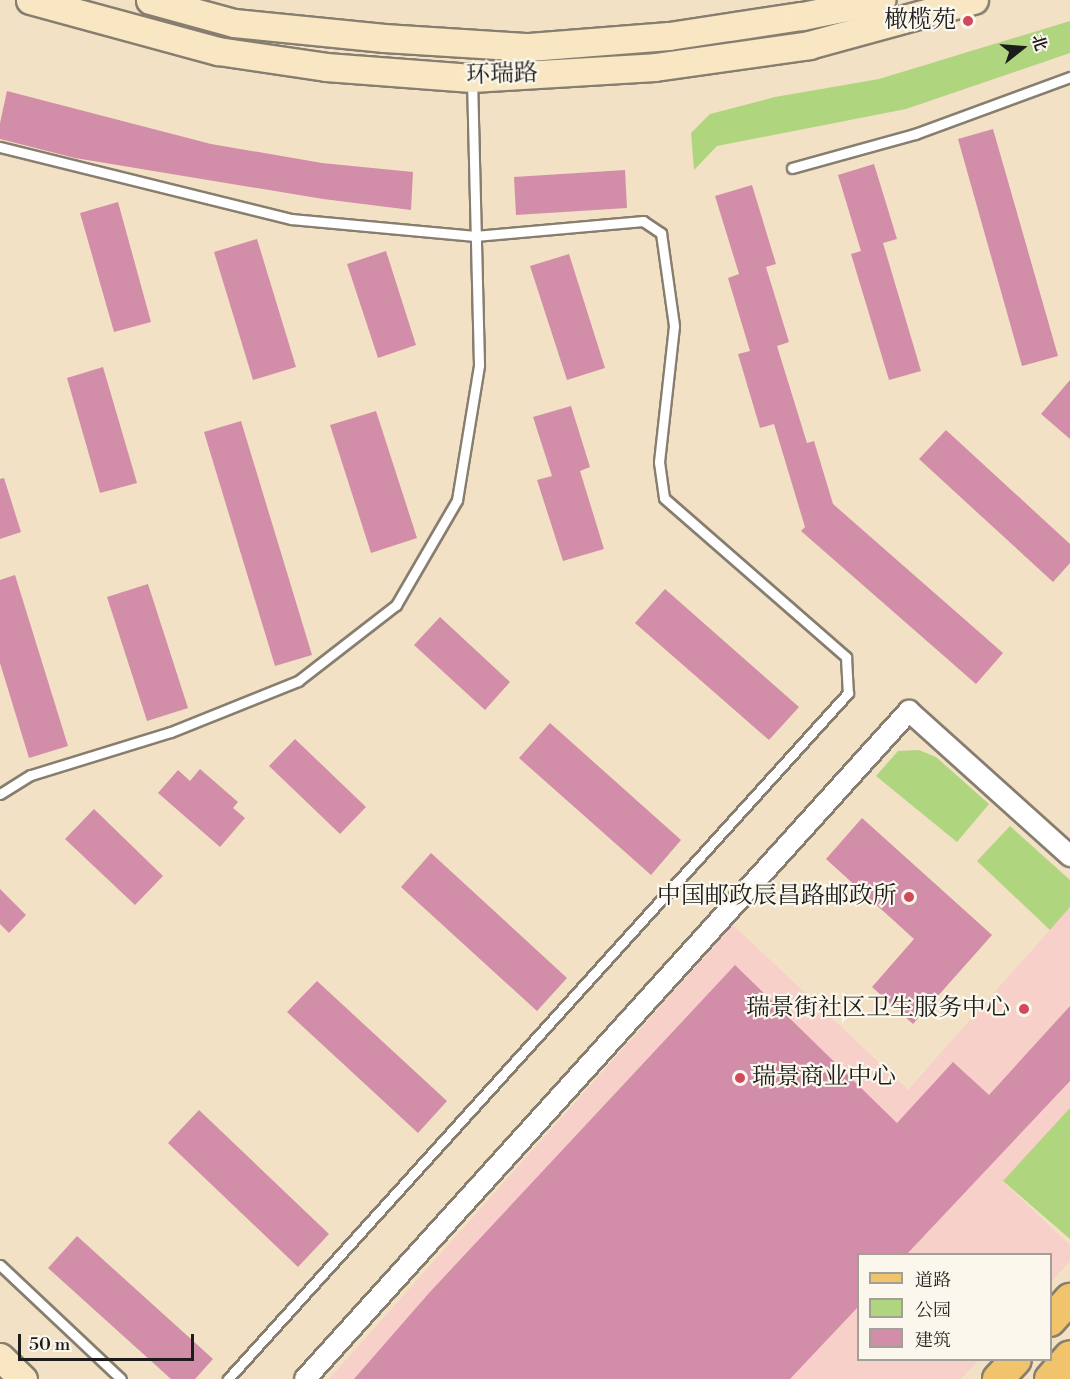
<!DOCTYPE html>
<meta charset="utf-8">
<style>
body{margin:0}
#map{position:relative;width:1070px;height:1379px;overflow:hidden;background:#f2e1c5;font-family:"Libre Bodoni","Noto Serif SC",serif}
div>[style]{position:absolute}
.built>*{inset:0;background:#f7d0ca}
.green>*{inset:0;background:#afd57f}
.building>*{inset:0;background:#d28ea8}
.roads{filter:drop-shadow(2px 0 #877e70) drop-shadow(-2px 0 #877e70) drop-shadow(0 2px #877e70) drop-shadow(0 -2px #877e70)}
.lane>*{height:9px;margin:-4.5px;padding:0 4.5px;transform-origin:4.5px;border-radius:4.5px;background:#fff}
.street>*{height:20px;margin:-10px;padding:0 10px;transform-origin:10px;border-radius:10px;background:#fff}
.secondary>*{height:27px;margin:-13.5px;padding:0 13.5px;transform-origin:13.5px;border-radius:13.5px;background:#f9e7c3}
.primary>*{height:30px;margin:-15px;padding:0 15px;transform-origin:15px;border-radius:15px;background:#f1c36a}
.dots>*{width:16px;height:16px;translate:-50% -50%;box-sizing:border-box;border:3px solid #fbf7ec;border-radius:50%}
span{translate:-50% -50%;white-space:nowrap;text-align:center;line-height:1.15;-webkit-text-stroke:4.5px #fbf7ec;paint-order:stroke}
.poi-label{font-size:24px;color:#1c1c1c}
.right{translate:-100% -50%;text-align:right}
.left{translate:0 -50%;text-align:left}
.street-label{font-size:24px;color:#1c1c1c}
.legend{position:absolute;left:857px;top:1253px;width:195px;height:108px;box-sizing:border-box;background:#fbf7ec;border:2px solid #a29f99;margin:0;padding:8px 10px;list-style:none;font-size:18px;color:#1c1c1c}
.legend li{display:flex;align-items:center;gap:12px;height:30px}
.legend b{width:30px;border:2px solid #a29f99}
.north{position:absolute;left:992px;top:18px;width:60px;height:60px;-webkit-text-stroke:4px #fbf7ec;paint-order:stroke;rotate:73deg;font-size:16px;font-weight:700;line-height:24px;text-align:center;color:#1c1c1c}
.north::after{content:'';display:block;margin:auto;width:21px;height:27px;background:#1c1c1c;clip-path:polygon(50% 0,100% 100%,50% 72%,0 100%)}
.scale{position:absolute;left:18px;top:1334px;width:176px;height:27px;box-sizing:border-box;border:3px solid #1c1c1c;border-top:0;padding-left:8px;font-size:18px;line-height:21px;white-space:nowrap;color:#1c1c1c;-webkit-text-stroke:4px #fbf7ec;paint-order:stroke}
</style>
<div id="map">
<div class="built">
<div style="clip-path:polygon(1070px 907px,1070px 1108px,1003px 1182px,1070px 1245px,1070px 1261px,1051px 1282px,1050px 1254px,858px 1254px,858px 1360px,979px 1360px,961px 1379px,329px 1379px,733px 925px,908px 1090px)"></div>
</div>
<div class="green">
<div style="clip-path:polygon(1070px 21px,1070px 53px,906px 109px,717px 146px,694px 170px,691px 133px,710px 114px,775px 97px,879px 79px)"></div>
<div style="clip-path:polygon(919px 750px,936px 757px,989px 804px,957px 842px,876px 776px,898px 751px)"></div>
<div style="clip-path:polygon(1010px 826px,1070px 880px,1070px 907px,1050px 930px,977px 861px)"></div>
<div style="clip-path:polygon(1070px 1108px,1070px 1239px,1003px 1181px)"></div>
</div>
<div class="building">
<div style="clip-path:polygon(7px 91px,211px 144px,322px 163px,413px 172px,411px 210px,323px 199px,75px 158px,0 139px,0 123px)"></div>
<div style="clip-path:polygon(993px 129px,1058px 356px,1022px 366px,958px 139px)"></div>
<div style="clip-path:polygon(874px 164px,897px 239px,883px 243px,921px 371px,889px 380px,851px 254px,861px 251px,838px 175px)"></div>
<div style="clip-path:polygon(625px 170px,627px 208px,516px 215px,514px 177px)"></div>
<div style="clip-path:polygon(752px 185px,776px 264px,766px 267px,789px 342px,777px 346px,807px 443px,814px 441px,833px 504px,1003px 653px,976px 684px,801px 531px,805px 527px,774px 424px,760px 428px,738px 354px,750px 351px,728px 278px,739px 274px,715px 196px)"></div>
<div style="clip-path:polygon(118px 202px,151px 322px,114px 332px,80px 213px)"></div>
<div style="clip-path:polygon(257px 239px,296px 367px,253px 380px,214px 252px)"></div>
<div style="clip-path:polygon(386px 251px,416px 345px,378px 358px,347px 264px)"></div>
<div style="clip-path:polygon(569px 254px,605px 368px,567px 380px,530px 266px)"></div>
<div style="clip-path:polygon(103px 367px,137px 483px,100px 493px,67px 378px)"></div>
<div style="clip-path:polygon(1070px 380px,1070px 439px,1041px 414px)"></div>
<div style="clip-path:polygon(571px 406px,590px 467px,580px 471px,604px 549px,563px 561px,537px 480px,552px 476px,533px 417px)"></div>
<div style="clip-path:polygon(376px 411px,417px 538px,371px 553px,330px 425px)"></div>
<div style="clip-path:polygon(241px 421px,312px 655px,275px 666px,204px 432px)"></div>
<div style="clip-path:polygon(946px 430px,1070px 544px,1070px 563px,1053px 582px,919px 459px)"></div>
<div style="clip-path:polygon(4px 478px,21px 532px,0 539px,0 479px)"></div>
<div style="clip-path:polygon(15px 575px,68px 746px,29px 758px,0 663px,0 580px)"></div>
<div style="clip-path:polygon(148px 584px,188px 708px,147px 721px,107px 597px)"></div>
<div style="clip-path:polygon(665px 589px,799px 707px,769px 740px,635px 623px)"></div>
<div style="clip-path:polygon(440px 617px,510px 682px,485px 710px,414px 645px)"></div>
<div style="clip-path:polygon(550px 723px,681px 840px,651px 875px,519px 758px)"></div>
<div style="clip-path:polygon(295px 739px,366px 807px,340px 834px,269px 766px)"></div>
<div style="clip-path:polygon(200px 769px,238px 802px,233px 808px,245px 818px,220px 847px,158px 793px,178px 770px,190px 781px)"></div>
<div style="clip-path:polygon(94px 809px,163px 876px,135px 905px,65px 839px)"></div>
<div style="clip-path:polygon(862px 818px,992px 935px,913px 1024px,872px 987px,914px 939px,826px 859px)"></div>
<div style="clip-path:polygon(431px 853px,567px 978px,537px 1011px,401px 887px)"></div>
<div style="clip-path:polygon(0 889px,26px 915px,9px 933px,0 924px)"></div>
<div style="clip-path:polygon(735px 965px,897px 1123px,953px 1062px,989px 1095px,1070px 1006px,1070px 1081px,907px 1254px,858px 1254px,858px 1307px,790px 1379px,354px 1379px,429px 1293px)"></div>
<div style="clip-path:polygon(317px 981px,447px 1101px,418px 1133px,287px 1012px)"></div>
<div style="clip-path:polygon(199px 1110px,329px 1234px,298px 1267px,168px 1143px)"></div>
<div style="clip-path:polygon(77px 1236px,213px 1359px,195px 1379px,171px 1379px,48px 1268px)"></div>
</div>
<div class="roads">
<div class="lane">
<div style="left:0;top:147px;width:300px;rotate:13.9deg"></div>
<div style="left:291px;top:219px;width:185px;rotate:5.3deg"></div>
<div style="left:475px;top:236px;width:169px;rotate:-5.1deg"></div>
<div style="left:643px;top:221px;width:22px;rotate:34deg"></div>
<div style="left:661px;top:233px;width:94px;rotate:82deg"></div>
<div style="left:674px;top:326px;width:137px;rotate:96.3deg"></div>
<div style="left:659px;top:462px;width:36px;rotate:82deg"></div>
<div style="left:664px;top:498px;width:242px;rotate:41.1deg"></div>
<div style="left:846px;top:657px;width:36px;rotate:87deg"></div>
<div style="left:848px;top:693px;width:925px;rotate:132.11deg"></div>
<div style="left:792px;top:168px;width:128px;rotate:-15.5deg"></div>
<div style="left:915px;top:134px;width:165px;rotate:-20.2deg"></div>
<div style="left:0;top:794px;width:36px;rotate:-32deg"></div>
<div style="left:31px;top:775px;width:146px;rotate:-17.1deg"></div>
<div style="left:171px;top:732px;width:137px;rotate:-21.9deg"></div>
<div style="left:298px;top:681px;width:124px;rotate:-37.8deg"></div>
<div style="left:396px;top:605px;width:121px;rotate:-59.8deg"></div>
<div style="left:457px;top:500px;width:137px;rotate:-80.7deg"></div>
<div style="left:479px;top:365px;width:284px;rotate:-91.4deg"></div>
<div style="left:0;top:1265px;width:166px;rotate:43.3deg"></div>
</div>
<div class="street">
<div style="left:305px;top:1379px;width:901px;rotate:-47.88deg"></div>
<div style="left:909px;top:711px;width:217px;rotate:42deg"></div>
</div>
<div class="secondary">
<div style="left:30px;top:0;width:195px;rotate:15.2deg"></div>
<div style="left:218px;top:51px;width:109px;rotate:8.4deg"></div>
<div style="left:326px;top:67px;width:146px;rotate:4.3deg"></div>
<div style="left:472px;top:78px;width:183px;rotate:-3.4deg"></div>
<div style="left:655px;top:67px;width:156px;rotate:-8.1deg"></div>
<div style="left:809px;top:45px;width:171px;rotate:-15.3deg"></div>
<div style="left:150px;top:0;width:87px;rotate:15.3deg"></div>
<div style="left:234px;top:23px;width:151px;rotate:5.7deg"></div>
<div style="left:384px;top:38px;width:145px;rotate:3.6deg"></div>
<div style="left:529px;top:47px;width:140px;rotate:-4.5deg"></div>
<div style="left:669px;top:36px;width:134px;rotate:-8.6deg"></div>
<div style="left:802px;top:16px;width:81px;rotate:-11.4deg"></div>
<div style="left:0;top:1357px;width:32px;rotate:44deg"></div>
</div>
<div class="primary">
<div style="left:1050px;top:1321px;width:30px;rotate:-48deg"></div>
<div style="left:998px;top:1379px;width:26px;rotate:-47deg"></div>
<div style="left:1050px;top:1379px;width:30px;rotate:-49deg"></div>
</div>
</div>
<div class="dots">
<div style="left:968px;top:21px;background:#d1495b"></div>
<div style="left:909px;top:897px;background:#d1495b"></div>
<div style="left:1024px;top:1009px;background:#d1495b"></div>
<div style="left:740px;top:1078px;background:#d1495b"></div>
</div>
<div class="poi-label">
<span class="right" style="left:956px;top:21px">橄榄苑</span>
<span class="right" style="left:897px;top:897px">中国邮政辰昌路邮政所</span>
<span class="right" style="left:1010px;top:1009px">瑞景街社区卫生服务中心</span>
<span class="left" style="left:752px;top:1078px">瑞景商业中心</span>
</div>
<div class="street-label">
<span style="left:502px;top:75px;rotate:-2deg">环瑞路</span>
</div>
<ul class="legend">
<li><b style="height:8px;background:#f1c36a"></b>道路</li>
<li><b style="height:16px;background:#afd57f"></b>公园</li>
<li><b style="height:16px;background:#d28ea8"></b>建筑</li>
</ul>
<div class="north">北</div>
<div class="scale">50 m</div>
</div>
